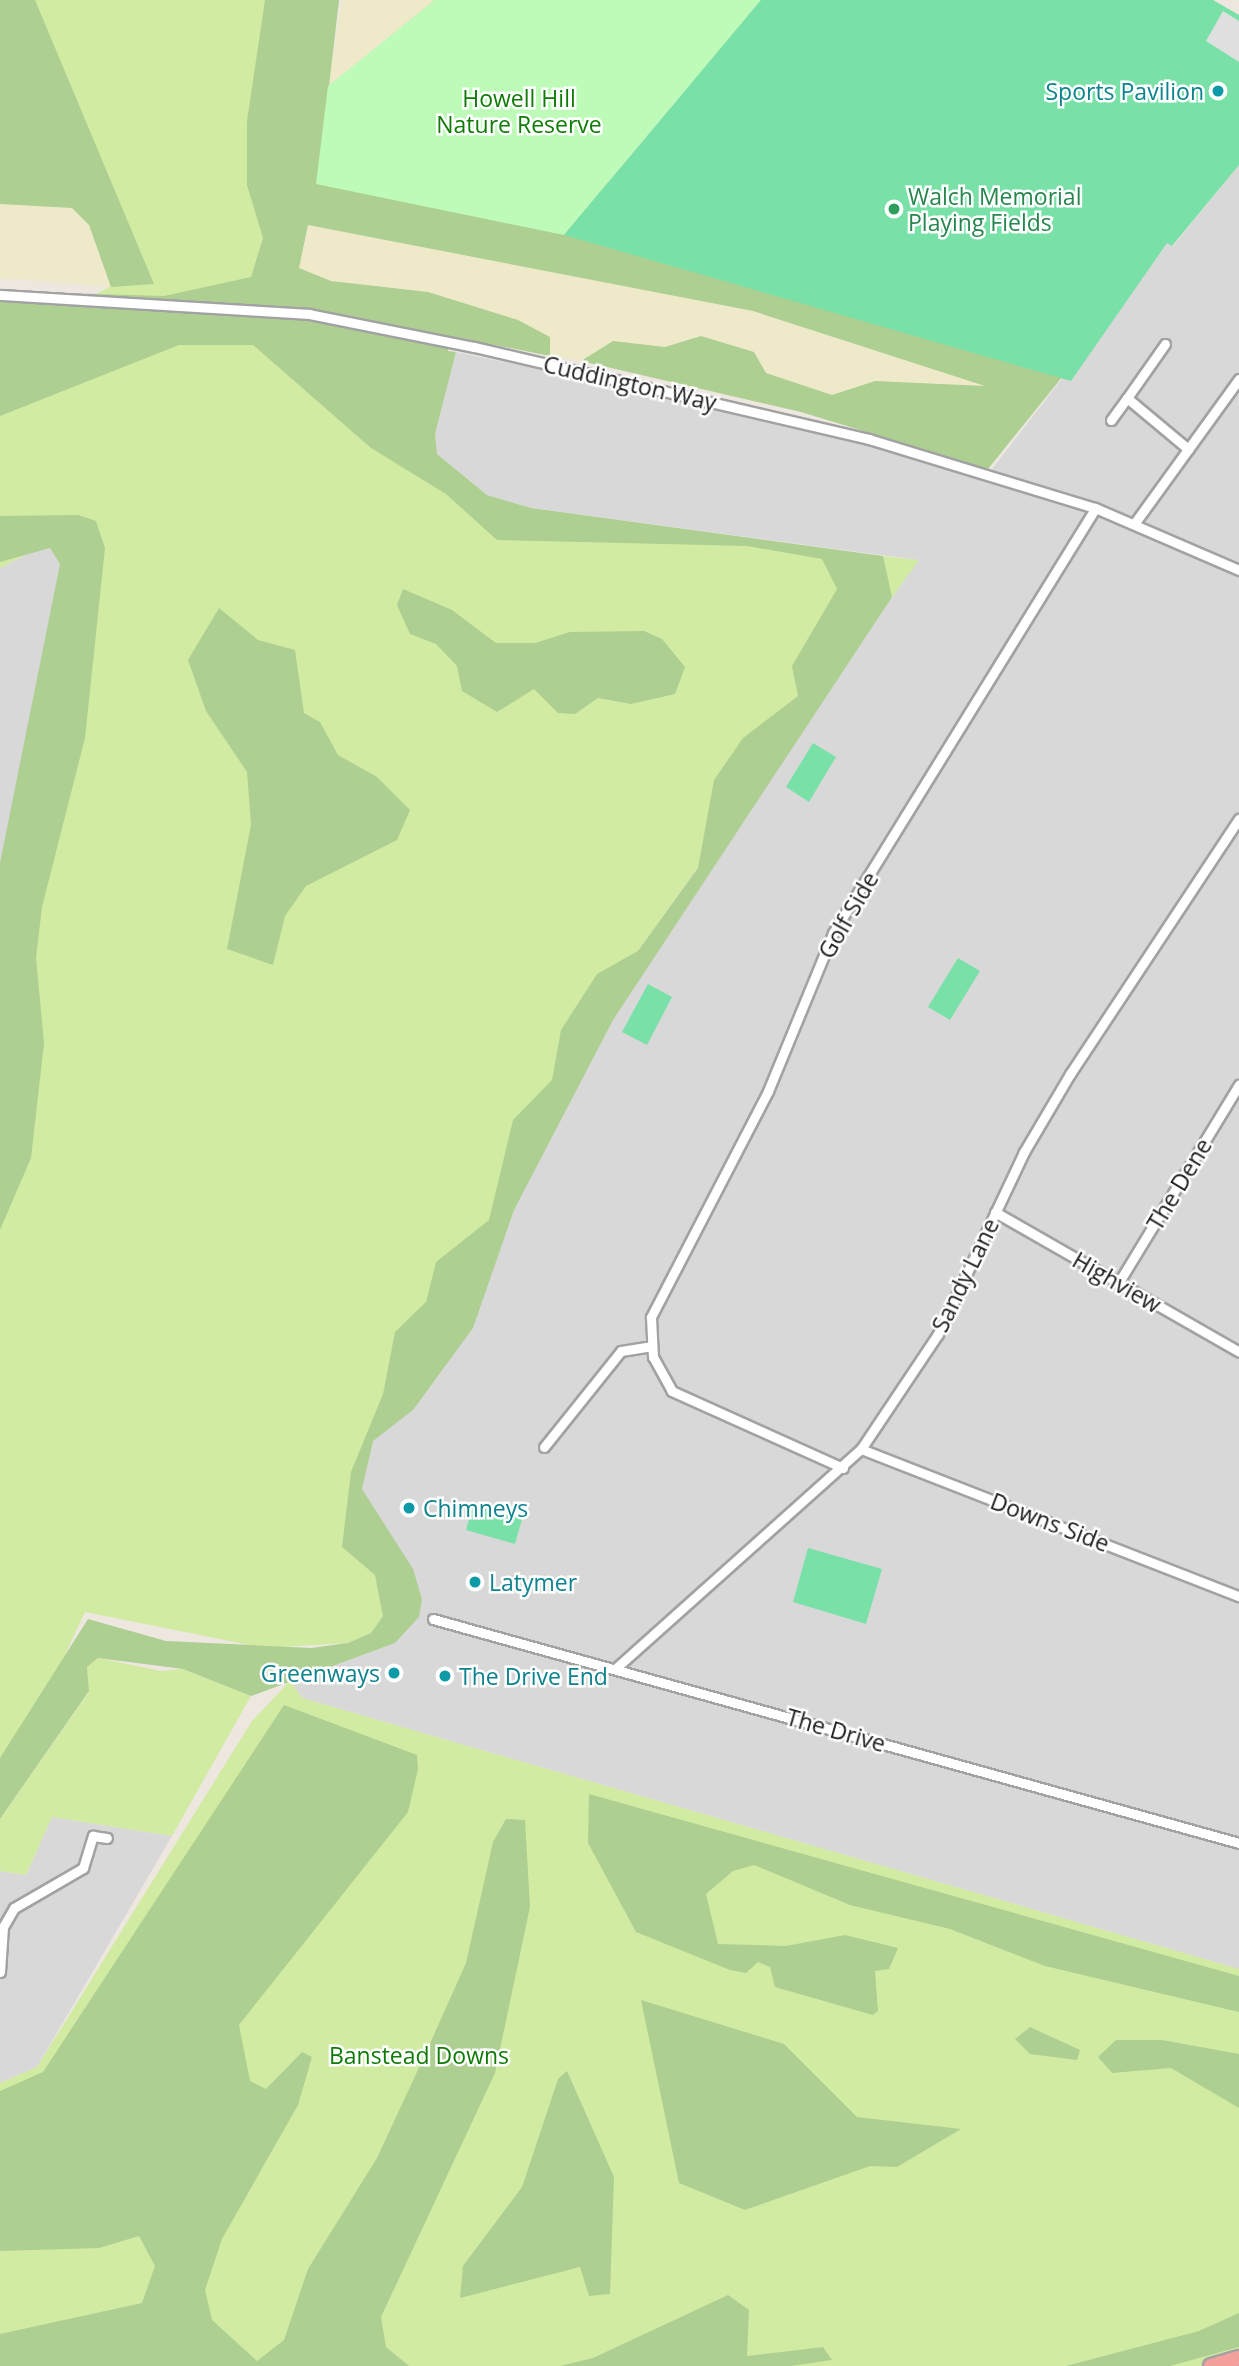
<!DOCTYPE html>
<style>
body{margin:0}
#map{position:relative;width:1239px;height:2366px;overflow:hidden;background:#ede7e0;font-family:"Open Sans",sans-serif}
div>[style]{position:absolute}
.residential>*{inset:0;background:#d9d8d8}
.farmland>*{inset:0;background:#eeeac9}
.grass>*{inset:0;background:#d2eba2}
.forest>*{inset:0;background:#aecf92}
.park>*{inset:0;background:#befbb9}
.pitch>*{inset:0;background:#79e1a8}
.parking>*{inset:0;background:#dfdfdf}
.roads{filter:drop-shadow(2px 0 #a2a2a2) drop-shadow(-2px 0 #a2a2a2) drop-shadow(0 2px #a2a2a2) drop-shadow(0 -2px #a2a2a2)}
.minor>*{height:9px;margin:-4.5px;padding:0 4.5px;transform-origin:4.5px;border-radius:4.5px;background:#fff}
.trunk>*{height:14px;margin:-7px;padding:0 7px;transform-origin:7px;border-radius:7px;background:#f4a19d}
.dots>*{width:19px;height:19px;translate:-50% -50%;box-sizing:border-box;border:4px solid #fff;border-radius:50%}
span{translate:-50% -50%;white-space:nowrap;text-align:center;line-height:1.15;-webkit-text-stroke:5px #fff;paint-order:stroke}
.culture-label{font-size:23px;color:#0d838f}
.right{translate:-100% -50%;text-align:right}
.left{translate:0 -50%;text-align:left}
.park-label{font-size:23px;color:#107c07}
.leisure-label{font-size:23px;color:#27864d}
.street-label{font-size:23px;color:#1b1b1b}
</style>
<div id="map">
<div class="residential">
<div style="clip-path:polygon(1239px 165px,1239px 1969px,302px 1698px,290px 1681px,395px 1643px,342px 1547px,370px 1431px,617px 980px,918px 560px,531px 508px,487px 495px,437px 454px,435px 434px,456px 352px,815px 426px,985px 478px,1167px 243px,1173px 246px)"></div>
<div style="clip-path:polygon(69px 532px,0 1146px,0 568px)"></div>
<div style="clip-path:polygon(52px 1817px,172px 1836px,37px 2067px,0 2083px,0 1871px,26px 1875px)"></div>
</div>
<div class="farmland">
<div style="clip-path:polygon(342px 0,435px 0,328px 86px)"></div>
<div style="clip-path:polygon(0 204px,72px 208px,89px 225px,111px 287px,0 278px)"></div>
<div style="clip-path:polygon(308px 224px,753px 311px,988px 387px,876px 381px,832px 395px,766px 373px,754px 352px,701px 336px,665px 347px,613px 342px,581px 361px,550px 356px,550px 337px,428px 292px,331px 281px,299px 268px)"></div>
</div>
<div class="grass">
<div style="clip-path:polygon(18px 0,339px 0,319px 165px,294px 288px,487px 513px,919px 560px,617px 980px,474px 1298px,369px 1431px,342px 1546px,375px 1575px,383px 1616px,371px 1633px,348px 1643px,265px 1648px,85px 1612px,0 1794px,0 1146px,69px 532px,0 568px,0 346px,111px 286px)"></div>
<div style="clip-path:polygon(98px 1658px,161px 1671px,183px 1669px,251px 1696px,172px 1836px,52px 1817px,26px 1875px,0 1871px,0 1819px,89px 1692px,87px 1667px)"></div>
<div style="clip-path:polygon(290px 1681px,302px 1698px,1239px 1969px,1239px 2366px,0 2366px,0 2083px,37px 2067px,252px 1721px)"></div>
</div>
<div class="forest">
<div style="clip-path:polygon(0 0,35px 0,154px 284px,111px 287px,89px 225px,72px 208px,0 204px)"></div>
<div style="clip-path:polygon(265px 0,339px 0,329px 86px,435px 0,761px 0,607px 182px,1092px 340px,988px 469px,801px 412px,581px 361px,613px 341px,665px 347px,701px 336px,754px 352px,766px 373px,832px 395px,875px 381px,985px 386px,753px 311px,308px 225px,299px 268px,331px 281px,428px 292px,518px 320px,550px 337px,550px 356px,450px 336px,448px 351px,456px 352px,435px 434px,437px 454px,487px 495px,531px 508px,883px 556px,892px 597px,613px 1020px,514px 1210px,473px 1328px,413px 1410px,373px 1441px,362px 1489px,413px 1569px,422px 1599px,419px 1617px,395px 1643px,251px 1696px,183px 1669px,98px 1658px,87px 1667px,89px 1691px,0 1819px,0 1758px,88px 1619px,166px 1641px,311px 1648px,348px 1643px,371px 1633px,383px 1616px,375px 1575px,342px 1547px,351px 1472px,383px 1394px,395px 1332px,426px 1302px,436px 1262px,489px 1220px,513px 1120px,552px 1080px,561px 1030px,597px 974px,638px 951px,698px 868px,714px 780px,743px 738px,798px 696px,792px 666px,837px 589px,822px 559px,747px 546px,497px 540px,446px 494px,371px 448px,253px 345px,179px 345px,0 416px,0 291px,164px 296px,251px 277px,263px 238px,247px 185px,247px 121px)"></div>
<div style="clip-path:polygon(78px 515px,96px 521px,105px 548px,85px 738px,42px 907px,36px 958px,44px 1043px,31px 1158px,0 1230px,0 863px,60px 564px,50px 548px,0 562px,0 516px)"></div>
<div style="clip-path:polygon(403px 589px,452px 610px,496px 643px,535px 643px,570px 632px,644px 631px,662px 639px,685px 667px,675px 694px,631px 704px,598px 698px,575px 714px,558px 713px,534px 689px,497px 712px,462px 691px,457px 666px,436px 644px,410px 634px,397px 605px)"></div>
<div style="clip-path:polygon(219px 608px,258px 640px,295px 650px,304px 713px,320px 722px,338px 755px,377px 777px,410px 810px,397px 840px,306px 886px,285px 916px,273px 965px,227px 949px,251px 825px,247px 772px,206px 711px,188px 660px)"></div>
<div style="clip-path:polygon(284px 1705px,417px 1755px,418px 1769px,408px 1812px,239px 2025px,250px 2081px,266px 2089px,302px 2052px,312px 2057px,298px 2105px,222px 2239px,205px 2290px,212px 2320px,257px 2361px,284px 2340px,308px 2269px,377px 2158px,423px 2059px,466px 1963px,493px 1842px,506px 1819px,525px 1820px,530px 1907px,495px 2073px,381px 2317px,386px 2347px,409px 2366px,0 2366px,0 2334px,142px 2303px,155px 2266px,139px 2236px,99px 2248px,0 2251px,0 2091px,43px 2072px)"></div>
<div style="clip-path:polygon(589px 1794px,1239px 1976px,1239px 2012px,1045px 1966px,950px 1929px,850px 1905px,754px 1865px,733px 1871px,706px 1894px,718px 1944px,786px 1946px,845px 1935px,898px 1948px,889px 1969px,875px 1971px,878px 2011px,873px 2015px,775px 1987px,770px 1967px,758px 1962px,746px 1973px,730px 1970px,636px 1932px,588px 1843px)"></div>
<div style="clip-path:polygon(641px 2000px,784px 2044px,857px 2117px,961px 2129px,897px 2167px,870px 2166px,745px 2210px,679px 2183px)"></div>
<div style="clip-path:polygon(1030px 2027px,1080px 2050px,1077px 2060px,1030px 2054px,1015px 2039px)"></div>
<div style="clip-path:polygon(1116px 2040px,1162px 2040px,1239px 2054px,1239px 2108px,1171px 2068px,1112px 2073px,1098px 2057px)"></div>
<div style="clip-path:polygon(567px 2071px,614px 2177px,610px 2294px,589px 2296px,580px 2267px,460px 2298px,463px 2266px,522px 2187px,558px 2079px)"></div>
<div style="clip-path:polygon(728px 2295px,749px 2310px,747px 2356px,823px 2347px,832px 2360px,791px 2366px,560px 2366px,593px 2358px)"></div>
<div style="clip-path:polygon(1239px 2313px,1239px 2347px,1170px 2366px,1066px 2366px,1199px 2331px)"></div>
</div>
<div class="park">
<div style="clip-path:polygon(435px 0,761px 0,564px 235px,316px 184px,328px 86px)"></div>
</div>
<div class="pitch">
<div style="clip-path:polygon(761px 0,1213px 0,1239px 15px,1239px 165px,1172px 246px,1167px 243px,1071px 381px,564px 235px)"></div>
<div style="clip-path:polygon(813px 743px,836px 757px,809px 802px,786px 787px)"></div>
<div style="clip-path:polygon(958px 958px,980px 971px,950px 1020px,928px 1007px)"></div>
<div style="clip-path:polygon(648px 984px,672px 997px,647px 1045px,622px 1032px)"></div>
<div style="clip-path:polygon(473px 1505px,522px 1519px,515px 1544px,466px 1530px)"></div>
<div style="clip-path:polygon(808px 1548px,882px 1569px,866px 1624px,793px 1602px)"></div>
</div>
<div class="parking">
<div style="clip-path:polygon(1223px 11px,1239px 21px,1239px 62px,1206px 41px)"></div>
</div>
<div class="roads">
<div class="minor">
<div style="left:0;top:295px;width:310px;rotate:3.5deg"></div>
<div style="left:309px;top:314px;width:168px;rotate:11.3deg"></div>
<div style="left:474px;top:347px;width:406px;rotate:13.1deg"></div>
<div style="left:869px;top:439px;width:236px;rotate:17deg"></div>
<div style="left:1095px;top:508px;width:157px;rotate:23.3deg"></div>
<div style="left:1165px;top:344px;width:66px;rotate:125.1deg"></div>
<div style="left:1127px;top:398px;width:80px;rotate:39.9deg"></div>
<div style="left:1111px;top:420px;width:27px;rotate:-54deg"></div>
<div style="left:1134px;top:524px;width:179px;rotate:-54.1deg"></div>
<div style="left:995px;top:1212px;width:281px;rotate:29.8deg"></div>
<div style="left:1119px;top:1282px;width:231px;rotate:-58.7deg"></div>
<div style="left:544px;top:1447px;width:123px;rotate:-51.3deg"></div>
<div style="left:621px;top:1351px;width:30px;rotate:-9deg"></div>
<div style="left:861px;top:1449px;width:406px;rotate:21.3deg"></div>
<div style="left:843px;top:1468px;width:188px;rotate:-155.8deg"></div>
<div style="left:672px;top:1391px;width:39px;rotate:-119deg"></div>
<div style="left:653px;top:1357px;width:40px;rotate:-92.9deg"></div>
<div style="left:651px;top:1317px;width:254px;rotate:-62.6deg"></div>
<div style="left:768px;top:1091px;width:171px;rotate:-67.6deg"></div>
<div style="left:833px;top:933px;width:499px;rotate:-58.3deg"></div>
<div style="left:433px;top:1619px;width:837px;rotate:15.53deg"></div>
<div style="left:616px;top:1668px;width:329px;rotate:-41.8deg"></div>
<div style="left:861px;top:1449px;width:138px;rotate:-56.2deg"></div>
<div style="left:938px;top:1334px;width:201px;rotate:-64.7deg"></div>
<div style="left:1024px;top:1152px;width:91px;rotate:-59.5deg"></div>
<div style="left:1070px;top:1074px;width:306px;rotate:-56.5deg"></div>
<div style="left:0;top:1972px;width:45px;rotate:-86.2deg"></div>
<div style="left:3px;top:1927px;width:22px;rotate:-60deg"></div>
<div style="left:14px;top:1908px;width:80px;rotate:-30.1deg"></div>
<div style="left:83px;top:1868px;width:34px;rotate:-73deg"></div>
<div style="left:93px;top:1836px;width:14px;rotate:8deg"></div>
</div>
<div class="trunk">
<div style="left:1211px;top:2366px;width:29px;rotate:-16deg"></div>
</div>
</div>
<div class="dots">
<div style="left:1218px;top:91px;background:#0f9aa8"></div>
<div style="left:894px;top:209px;background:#2e9e5b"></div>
<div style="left:409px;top:1508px;background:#0f9aa8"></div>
<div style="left:475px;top:1582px;background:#0f9aa8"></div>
<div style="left:394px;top:1673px;background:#0f9aa8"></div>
<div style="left:445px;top:1676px;background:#0f9aa8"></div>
</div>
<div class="culture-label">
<span class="right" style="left:1204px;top:91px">Sports Pavilion</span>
<span class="left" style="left:423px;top:1508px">Chimneys</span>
<span class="left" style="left:489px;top:1582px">Latymer</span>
<span class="right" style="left:380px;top:1673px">Greenways</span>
<span class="left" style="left:459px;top:1676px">The Drive End</span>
</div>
<div class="park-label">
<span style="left:519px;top:111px">Howell Hill<br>Nature Reserve</span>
<span style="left:419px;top:2055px">Banstead Downs</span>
</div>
<div class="leisure-label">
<span class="left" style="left:908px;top:209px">Walch Memorial<br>Playing Fields</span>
</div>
<div class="street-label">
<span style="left:630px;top:383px;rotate:13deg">Cuddington Way</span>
<span style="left:848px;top:915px;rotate:-60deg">Golf Side</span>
<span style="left:1179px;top:1184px;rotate:-59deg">The Dene</span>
<span style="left:965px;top:1275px;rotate:-64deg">Sandy Lane</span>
<span style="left:1117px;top:1282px;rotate:30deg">Highview</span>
<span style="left:1050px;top:1522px;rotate:21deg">Downs Side</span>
<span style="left:836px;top:1730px;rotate:16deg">The Drive</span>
</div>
</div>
